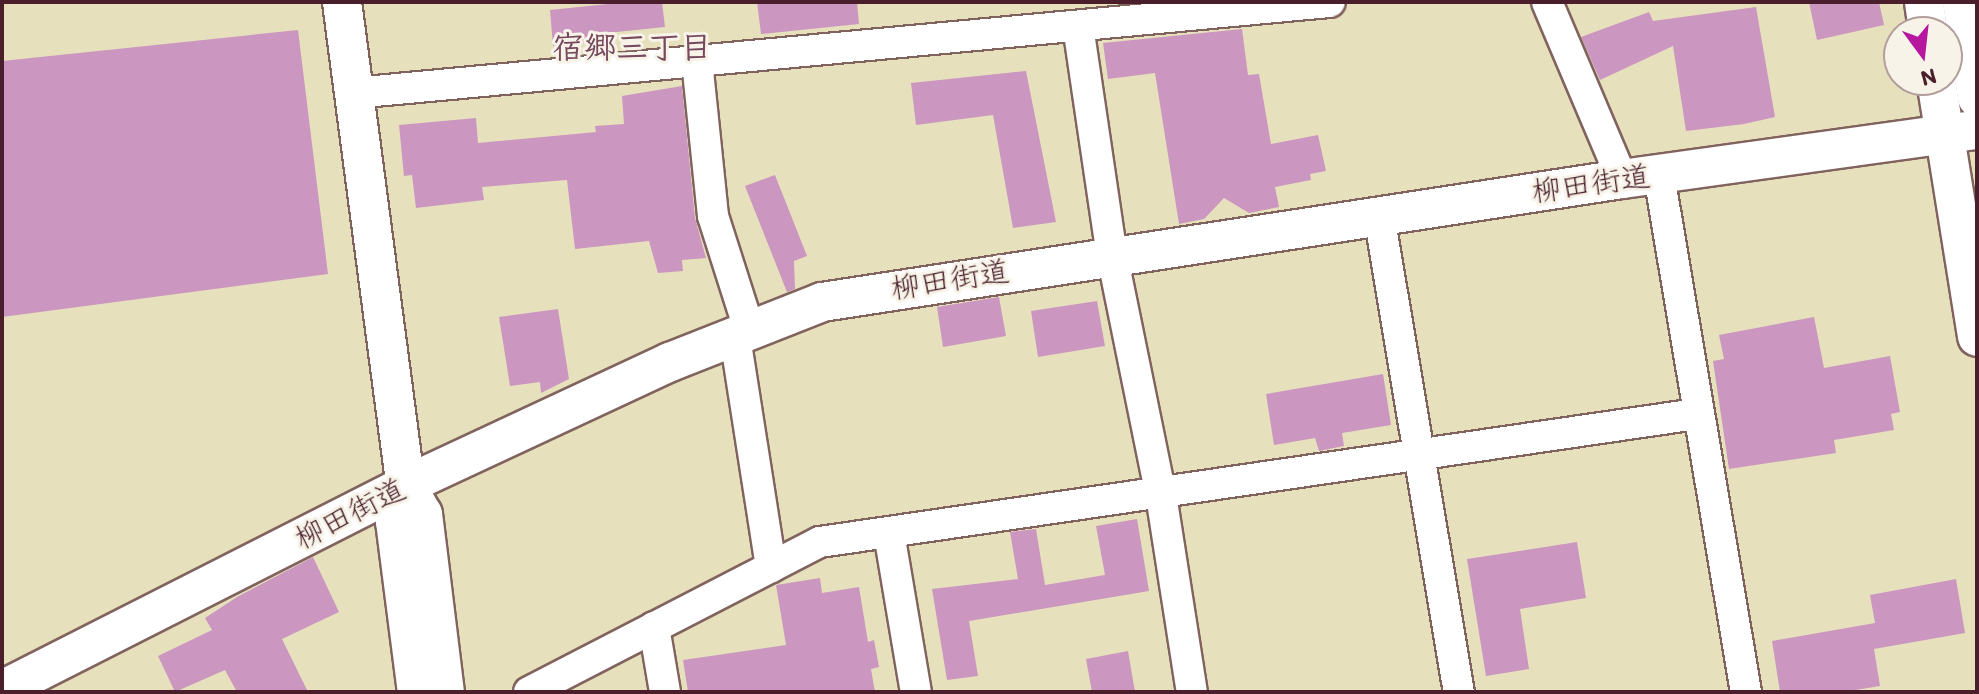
<!DOCTYPE html>
<meta charset="utf-8">
<style>
body{margin:0}
#map{position:relative;width:1979px;height:694px;overflow:hidden;background:#e7e0bc;font-family:Itim,"Klee One",sans-serif}
div>[style]{position:absolute}
.building>*{inset:0;background:#cb97c0}
.roads{filter:drop-shadow(2px 0 #81635e) drop-shadow(-2px 0 #81635e) drop-shadow(0 2px #81635e) drop-shadow(0 -2px #81635e)}
.minor>*{height:30px;margin:-15px;padding:0 15px;transform-origin:15px;border-radius:15px;background:#fff}
.tertiary>*{height:38px;margin:-19px;padding:0 19px;transform-origin:19px;border-radius:19px;background:#fff}
span{translate:-50% -50%;white-space:nowrap;text-align:center;line-height:1.15;-webkit-text-stroke:6px #f7f3e8;paint-order:stroke}
.street-label{font-size:30px;color:#4a1f2b}
.neighbourhood-label{font-size:32px;color:#77495f;font-weight:700}
.frame{position:absolute;inset:0;border:4px solid #4a1f2b;pointer-events:none}
.north{position:absolute;left:1883px;top:16px;width:80px;height:80px;box-sizing:border-box;background:#f7f3e8;border:2px solid #b29e9c;border-radius:50%;rotate:165deg;font-size:22px;font-weight:700;line-height:32px;text-align:center;color:#4a1f2b}
.north::after{content:'';display:block;margin:auto;width:28px;height:36px;background:#b5179e;clip-path:polygon(50% 0,100% 100%,50% 72%,0 100%)}
</style>
<div id="map">
<div class="building">
<div style="clip-path:polygon(627px 2px,662px 2px,665px 27px,607px 33px,608px 41px,553px 46px,550px 10px)"></div>
<div style="clip-path:polygon(757px 2px,857px 2px,859px 24px,761px 34px)"></div>
<div style="clip-path:polygon(1809px 2px,1879px 2px,1884px 25px,1817px 40px)"></div>
<div style="clip-path:polygon(1756px 7px,1775px 117px,1744px 124px,1686px 131px,1673px 46px,1600px 80px,1581px 37px,1649px 12px,1653px 21px)"></div>
<div style="clip-path:polygon(1242px 29px,1248px 75px,1259px 74px,1271px 144px,1318px 135px,1326px 171px,1310px 174px,1311px 180px,1275px 187px,1279px 207px,1249px 213px,1224px 198px,1204px 219px,1179px 224px,1155px 73px,1108px 79px,1103px 43px)"></div>
<div style="clip-path:polygon(298px 30px,328px 274px,2px 317px,2px 61px)"></div>
<div style="clip-path:polygon(1026px 71px,1056px 222px,1013px 228px,993px 115px,916px 125px,911px 83px)"></div>
<div style="clip-path:polygon(682px 86px,695px 218px,706px 258px,682px 260px,683px 271px,658px 273px,649px 241px,575px 249px,567px 180px,482px 187px,484px 200px,416px 208px,412px 175px,404px 176px,399px 125px,476px 118px,478px 143px,596px 132px,595px 126px,624px 124px,622px 96px)"></div>
<div style="clip-path:polygon(775px 175px,807px 256px,794px 261px,795px 289px,787px 292px,745px 186px)"></div>
<div style="clip-path:polygon(999px 297px,1006px 336px,943px 347px,937px 307px)"></div>
<div style="clip-path:polygon(1097px 301px,1105px 346px,1038px 357px,1031px 311px)"></div>
<div style="clip-path:polygon(558px 309px,569px 379px,541px 393px,540px 382px,510px 386px,499px 317px)"></div>
<div style="clip-path:polygon(1814px 317px,1824px 368px,1890px 356px,1900px 412px,1891px 414px,1894px 430px,1834px 440px,1836px 453px,1729px 469px,1713px 361px,1724px 359px,1719px 335px)"></div>
<div style="clip-path:polygon(1383px 374px,1391px 425px,1342px 433px,1344px 446px,1319px 451px,1315px 438px,1274px 445px,1266px 394px)"></div>
<div style="clip-path:polygon(1137px 519px,1149px 591px,969px 621px,978px 676px,947px 680px,932px 589px,1018px 579px,1010px 532px,1036px 529px,1045px 585px,1105px 575px,1096px 526px)"></div>
<div style="clip-path:polygon(1577px 542px,1586px 598px,1520px 609px,1529px 669px,1486px 676px,1467px 559px)"></div>
<div style="clip-path:polygon(313px 557px,339px 612px,282px 639px,308px 692px,237px 692px,225px 670px,175px 692px,158px 656px,212px 630px,205px 618px,237px 597px)"></div>
<div style="clip-path:polygon(820px 578px,822px 593px,859px 587px,868px 642px,874px 640px,879px 667px,871px 669px,875px 692px,688px 692px,683px 660px,786px 645px,776px 585px)"></div>
<div style="clip-path:polygon(1956px 579px,1965px 633px,1874px 649px,1880px 686px,1843px 692px,1780px 692px,1772px 641px,1875px 623px,1870px 595px)"></div>
<div style="clip-path:polygon(1128px 651px,1135px 692px,1092px 692px,1086px 659px)"></div>
</div>
<div class="roads">
<div class="minor">
<div style="left:1547px;top:2px;width:192px;rotate:67deg"></div>
<div style="left:1078px;top:26px;width:232px;rotate:81.6deg"></div>
<div style="left:1112px;top:255px;width:245px;rotate:78.5deg"></div>
<div style="left:1161px;top:495px;width:199px;rotate:81.1deg"></div>
<div style="left:697px;top:61px;width:156px;rotate:84.1deg"></div>
<div style="left:713px;top:216px;width:119px;rotate:72.3deg"></div>
<div style="left:354px;top:93px;width:980px;rotate:-5.33deg"></div>
<div style="left:1659px;top:175px;width:524px;rotate:80.45deg"></div>
<div style="left:1379px;top:215px;width:484px;rotate:80.5deg"></div>
<div style="left:735px;top:337px;width:233px;rotate:81.1deg"></div>
<div style="left:889px;top:533px;width:161px;rotate:80.4deg"></div>
<div style="left:654px;top:627px;width:66px;rotate:80.4deg"></div>
<div style="left:529px;top:692px;width:327px;rotate:-27.3deg"></div>
<div style="left:820px;top:542px;width:885px;rotate:-8.31deg"></div>
</div>
<div class="tertiary">
<div style="left:342px;top:2px;width:487px;rotate:82.5deg"></div>
<div style="left:406px;top:485px;width:34px;rotate:60deg"></div>
<div style="left:423px;top:514px;width:179px;rotate:83deg"></div>
<div style="left:1924px;top:2px;width:30px;rotate:82deg"></div>
<div style="left:1962px;top:2px;width:97px;rotate:81.1deg"></div>
<div style="left:1936px;top:80px;width:260px;rotate:80.9deg"></div>
<div style="left:406px;top:485px;width:38px;rotate:107deg"></div>
<div style="left:395px;top:521px;width:172px;rotate:82.7deg"></div>
<div style="left:2px;top:690px;width:453px;rotate:-26.9deg"></div>
<div style="left:406px;top:485px;width:291px;rotate:-25deg"></div>
<div style="left:670px;top:362px;width:163px;rotate:-21.5deg"></div>
<div style="left:822px;top:302px;width:809px;rotate:-8.74deg"></div>
<div style="left:1622px;top:179px;width:358px;rotate:-7.9deg"></div>
</div>
</div>
<div class="street-label">
<span style="left:1591px;top:184px;rotate:-8deg">柳田街道</span>
<span style="left:950px;top:280px;rotate:-9deg">柳田街道</span>
<span style="left:350px;top:514px;rotate:-27deg">柳田街道</span>
</div>
<div class="neighbourhood-label">
<span style="left:632px;top:47px">宿郷三丁目</span>
</div>
<div class="frame"></div>
<div class="north">N</div>
</div>
